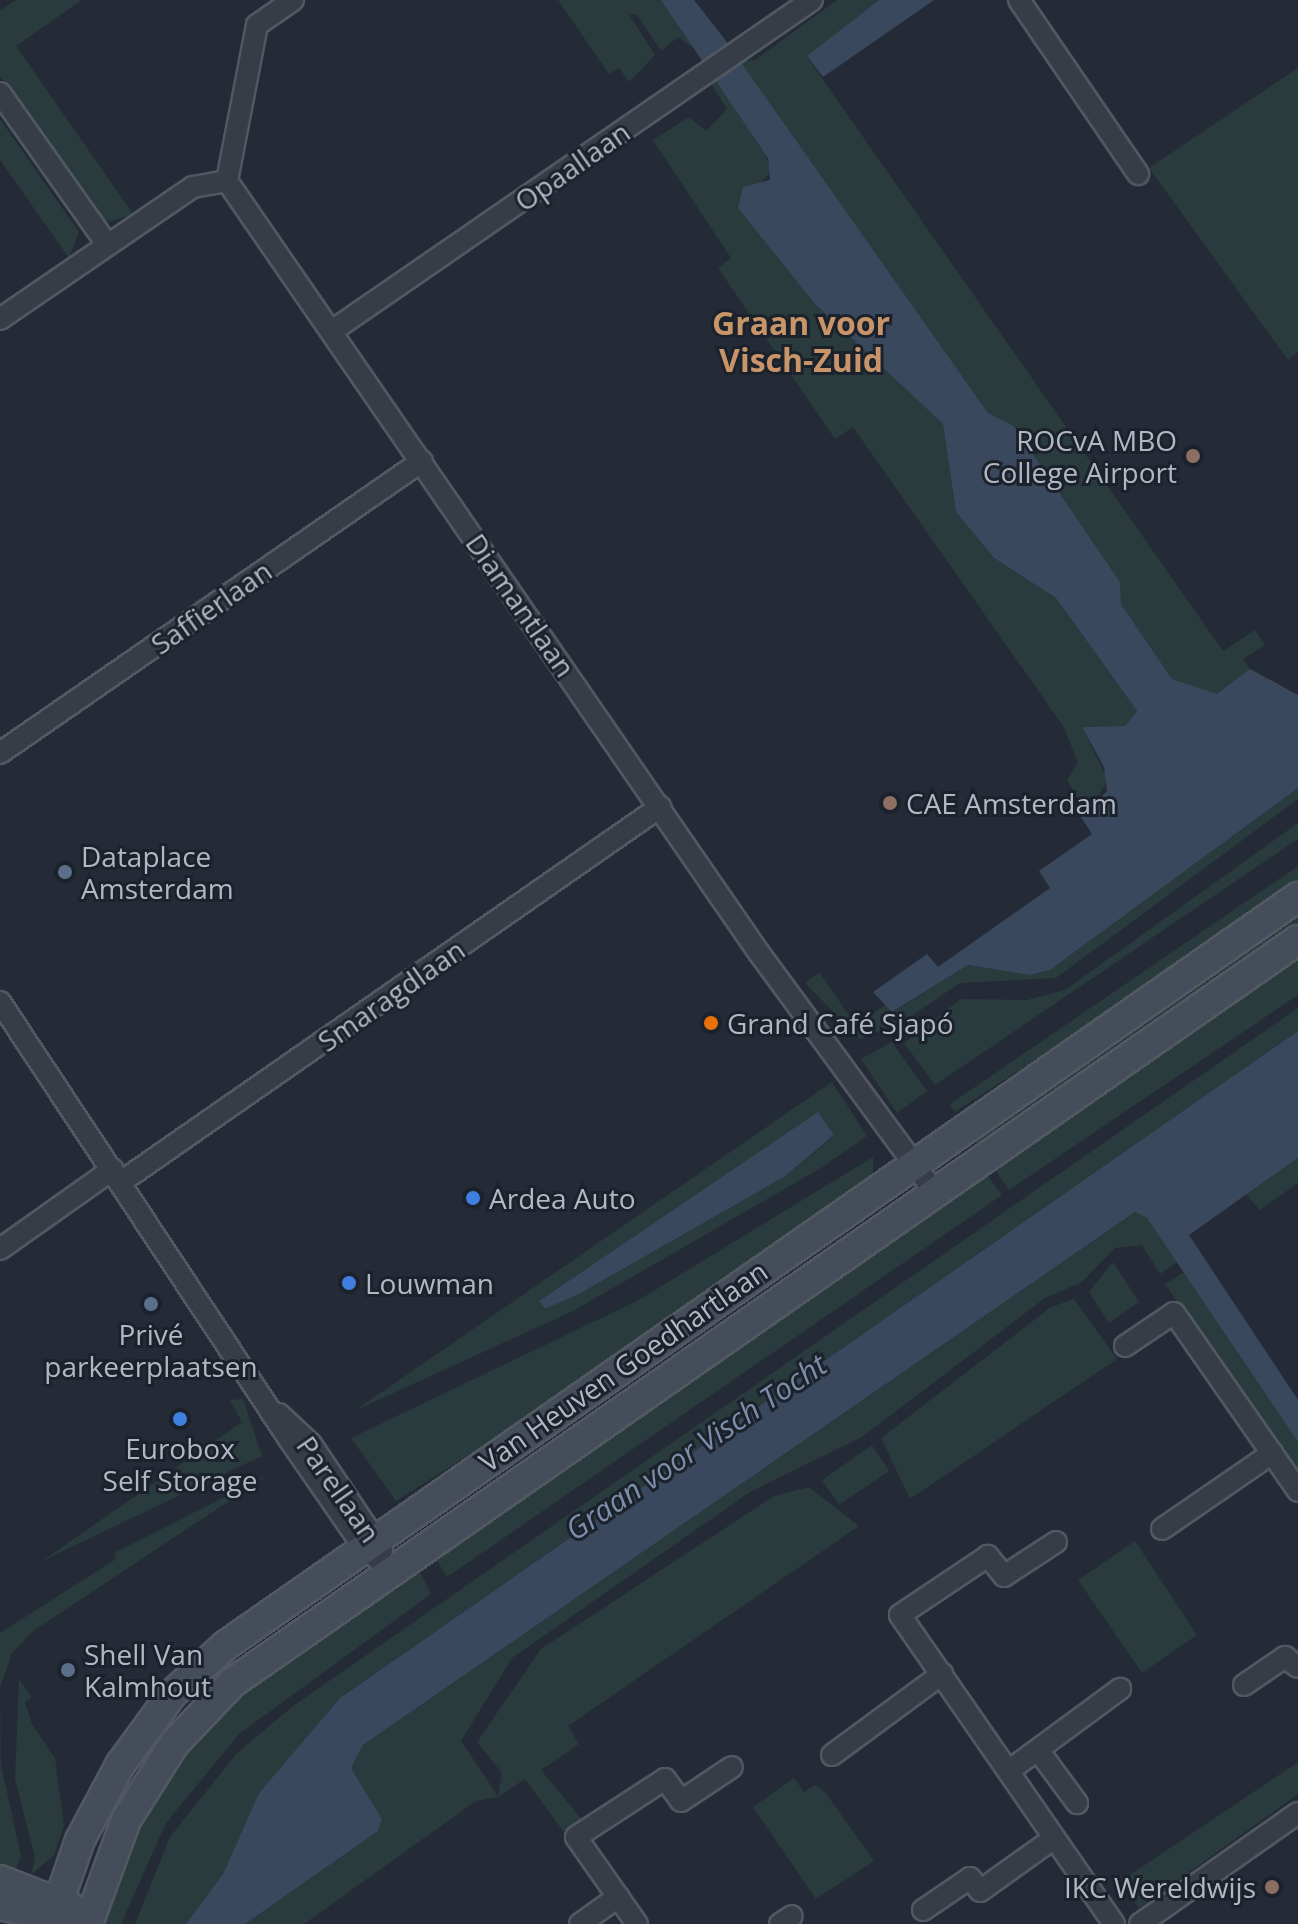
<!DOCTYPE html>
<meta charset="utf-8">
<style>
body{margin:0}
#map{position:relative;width:1298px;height:1924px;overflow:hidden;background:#242b36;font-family:"Open Sans",sans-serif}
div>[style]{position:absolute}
.green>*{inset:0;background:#293b3c}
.water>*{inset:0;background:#3a485e}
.roads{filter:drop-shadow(2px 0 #525862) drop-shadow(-2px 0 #525862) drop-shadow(0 2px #525862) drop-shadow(0 -2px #525862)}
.street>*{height:20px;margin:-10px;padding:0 10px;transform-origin:10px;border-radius:10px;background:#373d47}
.secondary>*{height:28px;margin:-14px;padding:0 14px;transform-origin:14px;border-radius:14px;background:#454c5a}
.dots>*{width:22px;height:22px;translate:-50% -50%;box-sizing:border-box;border:4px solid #1c222c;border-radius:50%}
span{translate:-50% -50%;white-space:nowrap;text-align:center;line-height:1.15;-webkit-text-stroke:6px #1c222c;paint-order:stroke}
.street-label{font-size:28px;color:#b2b8c3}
.poi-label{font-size:28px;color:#b2b8c3}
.right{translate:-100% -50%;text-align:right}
.left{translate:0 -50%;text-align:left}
.water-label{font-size:30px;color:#7c8ea9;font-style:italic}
.quarter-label{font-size:32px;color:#c79569;font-weight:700}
</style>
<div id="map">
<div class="green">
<div style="clip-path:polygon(16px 0,82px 0,16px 46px,133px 214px,108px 222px,100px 216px,0 76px,0 11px)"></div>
<div style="clip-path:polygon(558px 0,661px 0,700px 53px,678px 37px,661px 51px,637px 15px,628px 13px,655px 55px,629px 82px,619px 68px,609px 74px)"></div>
<div style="clip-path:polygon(837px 0,879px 0,807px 57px,1223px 651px,1255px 630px,1265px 645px,1243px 659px,1250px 669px,1217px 695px,1172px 679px,1121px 604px,1120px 582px,1014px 426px,988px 413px,739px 61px,755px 60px)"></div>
<div style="clip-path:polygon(1298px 68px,1298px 352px,1288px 360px,1149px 168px)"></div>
<div style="clip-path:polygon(717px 77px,760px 140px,771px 171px,739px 208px,815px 304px,943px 424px,956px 512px,994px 558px,1056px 598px,1137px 711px,1125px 726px,1082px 727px,1108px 780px,1087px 813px,1067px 780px,1078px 762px,1063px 726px,853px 427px,835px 439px,718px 268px,731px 258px,653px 140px,689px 117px,706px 131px,727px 109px,710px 82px)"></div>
<div style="clip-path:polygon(0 119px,79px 232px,69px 258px,0 160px)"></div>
<div style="clip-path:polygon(1298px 788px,1298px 799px,1056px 978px,960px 983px,907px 1019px,860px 1039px,805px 983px,819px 972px,855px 1024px,886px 1005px,893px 1012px,968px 965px,1030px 975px,1050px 970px)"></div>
<div style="clip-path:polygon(1298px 823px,1298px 839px,935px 1085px,904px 1043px,961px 999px,1027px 1000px,1065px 990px)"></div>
<div style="clip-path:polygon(1298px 866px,1298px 889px,955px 1112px,950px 1104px)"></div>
<div style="clip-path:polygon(1298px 911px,1298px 932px,980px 1149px,971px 1136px)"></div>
<div style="clip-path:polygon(1298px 951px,1298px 995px,1009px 1190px,992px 1165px)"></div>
<div style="clip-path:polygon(1298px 1008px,1298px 1031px,340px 1698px,259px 1793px,223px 1874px,186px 1924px,135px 1924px,170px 1837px,236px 1754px,293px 1706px)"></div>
<div style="clip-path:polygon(892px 1042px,927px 1091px,897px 1113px,861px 1059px)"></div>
<div style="clip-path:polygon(evenodd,832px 1082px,867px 1136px,821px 1168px,573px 1311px,354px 1411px,832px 1082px,818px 1113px,834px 1136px,784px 1177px,579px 1294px,545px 1309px,539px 1301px,818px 1113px)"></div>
<div style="clip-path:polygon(873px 1157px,873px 1172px,854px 1193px,587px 1380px,396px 1501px,351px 1438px,637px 1301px)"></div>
<div style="clip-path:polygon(1298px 1158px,1298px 1183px,1260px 1210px,1246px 1195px)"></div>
<div style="clip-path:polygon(983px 1169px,1002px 1195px,447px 1577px,434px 1556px)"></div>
<div style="clip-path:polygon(1135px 1212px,1147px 1218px,1177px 1262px,1160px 1274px,1142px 1245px,1115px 1248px,1082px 1282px,1045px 1298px,862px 1437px,750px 1492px,512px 1658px,461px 1741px,498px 1796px,502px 1773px,477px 1742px,541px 1649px,774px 1496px,809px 1487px,859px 1526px,568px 1726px,579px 1744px,541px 1770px,584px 1822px,563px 1831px,525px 1779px,498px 1797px,476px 1801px,304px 1924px,245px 1924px,378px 1831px,382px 1819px,351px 1768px,363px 1745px)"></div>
<div style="clip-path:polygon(1113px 1262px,1139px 1302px,1109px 1323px,1089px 1292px)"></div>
<div style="clip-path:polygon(1184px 1272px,1298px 1442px,1298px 1479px,1165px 1284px)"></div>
<div style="clip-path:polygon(1074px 1299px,1117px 1359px,910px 1499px,881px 1438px,1051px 1307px)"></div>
<div style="clip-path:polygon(243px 1399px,262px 1456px,42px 1561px,242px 1422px,230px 1400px)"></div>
<div style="clip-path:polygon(872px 1445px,889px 1471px,839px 1505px,822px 1480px)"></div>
<div style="clip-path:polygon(270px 1474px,33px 1631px,12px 1653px,0 1688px,1px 1765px,21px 1856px,13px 1878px,0 1873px,0 1633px,116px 1559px,114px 1553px)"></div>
<div style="clip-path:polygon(1135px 1541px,1197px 1635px,1142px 1673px,1078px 1580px)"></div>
<div style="clip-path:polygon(416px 1564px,431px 1594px,239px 1734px,166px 1823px,121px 1924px,96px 1924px,143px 1812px,214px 1716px,301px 1643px)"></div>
<div style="clip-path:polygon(19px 1679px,32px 1698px,25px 1702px,32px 1724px,55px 1758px,64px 1826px,54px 1855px,31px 1875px,35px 1858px,15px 1779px)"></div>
<div style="clip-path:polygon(1298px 1762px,1298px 1794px,1139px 1908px,1121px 1881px)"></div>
<div style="clip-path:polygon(794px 1778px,804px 1792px,815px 1785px,825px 1792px,874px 1861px,816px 1899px,753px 1807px)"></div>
</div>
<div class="water">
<div style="clip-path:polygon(661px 0,694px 0,723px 37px,988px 413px,1014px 426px,1120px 582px,1121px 604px,1172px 679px,1217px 694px,1250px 669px,1298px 695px,1298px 788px,1050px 970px,1030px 975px,968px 965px,892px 1012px,873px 992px,927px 954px,938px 967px,1050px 888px,1039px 871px,1092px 834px,1081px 817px,1107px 791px,1104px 767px,1082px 727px,1125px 726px,1137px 711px,1056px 598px,994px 558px,956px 512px,943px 424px,815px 304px,738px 208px,743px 187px,770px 180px,768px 158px)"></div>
<div style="clip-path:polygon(879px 0,934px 0,823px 77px,807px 56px)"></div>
<div style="clip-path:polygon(1298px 1031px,1298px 1158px,1189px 1235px,1298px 1400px,1298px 1442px,1147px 1218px,1135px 1212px,363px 1745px,351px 1768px,382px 1819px,378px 1831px,245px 1924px,186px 1924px,223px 1874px,259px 1793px,340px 1698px)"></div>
<div style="clip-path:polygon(818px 1112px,834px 1135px,784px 1177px,579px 1294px,545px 1309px,539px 1301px)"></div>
</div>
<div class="roads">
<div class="street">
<div style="left:293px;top:0;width:44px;rotate:145.2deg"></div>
<div style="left:257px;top:25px;width:159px;rotate:100.9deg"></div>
<div style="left:227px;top:181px;width:938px;rotate:55.43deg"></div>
<div style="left:759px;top:953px;width:298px;rotate:53.7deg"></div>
<div style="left:1019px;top:0;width:211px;rotate:55.6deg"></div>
<div style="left:0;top:93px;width:185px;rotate:54.7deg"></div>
<div style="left:0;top:319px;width:234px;rotate:-34.4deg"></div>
<div style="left:193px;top:187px;width:35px;rotate:-10deg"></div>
<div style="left:332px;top:331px;width:583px;rotate:-34.59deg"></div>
<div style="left:0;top:753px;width:513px;rotate:-34.68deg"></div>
<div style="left:0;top:1002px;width:524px;rotate:56.52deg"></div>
<div style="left:289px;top:1439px;width:129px;rotate:55.4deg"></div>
<div style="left:362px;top:1545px;width:38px;rotate:42deg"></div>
<div style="left:121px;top:1182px;width:657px;rotate:-34.83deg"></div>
<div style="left:0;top:1249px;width:138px;rotate:-35.3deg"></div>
<div style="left:1125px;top:1346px;width:59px;rotate:-34deg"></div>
<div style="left:1174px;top:1313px;width:217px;rotate:55.1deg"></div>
<div style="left:279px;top:1414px;width:44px;rotate:43.2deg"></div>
<div style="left:311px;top:1444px;width:128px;rotate:56.2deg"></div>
<div style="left:1162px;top:1529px;width:134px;rotate:-34.6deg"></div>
<div style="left:1056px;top:1542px;width:62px;rotate:146.8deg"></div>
<div style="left:1004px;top:1576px;width:26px;rotate:-129deg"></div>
<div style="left:988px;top:1556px;width:106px;rotate:146.2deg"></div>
<div style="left:900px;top:1615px;width:376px;rotate:55.3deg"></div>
<div style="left:1244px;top:1685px;width:50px;rotate:-34.3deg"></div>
<div style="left:1285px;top:1657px;width:16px;rotate:38deg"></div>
<div style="left:1038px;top:1750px;width:66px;rotate:53.7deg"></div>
<div style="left:832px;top:1755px;width:137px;rotate:-36.4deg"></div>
<div style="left:1010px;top:1770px;width:137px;rotate:-36.4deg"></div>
<div style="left:923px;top:1910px;width:57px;rotate:-34.2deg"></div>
<div style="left:970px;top:1878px;width:16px;rotate:52deg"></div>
<div style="left:980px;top:1891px;width:91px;rotate:-35.6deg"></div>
<div style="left:580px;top:1924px;width:47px;rotate:-35.4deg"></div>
<div style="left:637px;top:1924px;width:106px;rotate:-125deg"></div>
<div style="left:576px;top:1837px;width:106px;rotate:-33.1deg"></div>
<div style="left:665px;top:1779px;width:27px;rotate:54deg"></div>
<div style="left:681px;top:1801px;width:61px;rotate:-33.7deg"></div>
<div style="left:780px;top:1924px;width:14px;rotate:-34deg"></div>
<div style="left:1140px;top:1924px;width:193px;rotate:-35.1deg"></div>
</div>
<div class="secondary">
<div style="left:0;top:1880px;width:77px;rotate:21.3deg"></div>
<div style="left:0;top:1905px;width:71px;rotate:13.1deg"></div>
<div style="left:51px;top:1924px;width:89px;rotate:-71deg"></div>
<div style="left:80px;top:1840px;width:85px;rotate:-61.9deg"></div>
<div style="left:120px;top:1765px;width:88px;rotate:-53.8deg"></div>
<div style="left:172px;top:1694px;width:73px;rotate:-42.2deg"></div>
<div style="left:226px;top:1645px;width:1307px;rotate:-34.91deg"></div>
<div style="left:88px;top:1924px;width:111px;rotate:-69.9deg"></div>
<div style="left:126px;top:1820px;width:90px;rotate:-57.7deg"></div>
<div style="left:174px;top:1744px;width:84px;rotate:-46.4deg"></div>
<div style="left:232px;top:1683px;width:1299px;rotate:-34.88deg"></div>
</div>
</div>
<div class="dots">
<div style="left:1193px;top:456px;background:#8d6e63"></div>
<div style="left:890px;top:803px;background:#8d6e63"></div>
<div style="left:65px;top:872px;background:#5c6f8a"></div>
<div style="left:711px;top:1023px;background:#e8710a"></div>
<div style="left:473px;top:1198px;background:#3f7fe0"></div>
<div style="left:349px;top:1283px;background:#3f7fe0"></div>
<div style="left:151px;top:1304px;background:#5c6f8a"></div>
<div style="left:180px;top:1419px;background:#3f7fe0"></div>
<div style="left:68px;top:1670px;background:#5c6f8a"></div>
<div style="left:1272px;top:1887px;background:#8d6e63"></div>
</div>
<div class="street-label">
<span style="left:572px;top:166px;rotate:-35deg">Opaallaan</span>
<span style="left:521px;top:605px;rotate:55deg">Diamantlaan</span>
<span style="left:211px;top:607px;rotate:-35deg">Saffierlaan</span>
<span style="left:391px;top:995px;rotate:-35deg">Smaragdlaan</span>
<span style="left:623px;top:1366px;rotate:-35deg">Van Heuven Goedhartlaan</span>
<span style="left:339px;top:1489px;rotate:55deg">Parellaan</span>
</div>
<div class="poi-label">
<span class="right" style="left:1177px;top:456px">ROCvA MBO<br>College Airport</span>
<span class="left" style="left:906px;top:803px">CAE Amsterdam</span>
<span class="left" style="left:81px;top:872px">Dataplace<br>Amsterdam</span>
<span class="left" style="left:727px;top:1023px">Grand Café Sjapó</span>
<span class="left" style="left:489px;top:1198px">Ardea Auto</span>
<span class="left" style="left:365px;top:1283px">Louwman</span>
<span style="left:151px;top:1350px">Privé<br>parkeerplaatsen</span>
<span style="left:180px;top:1464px">Eurobox<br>Self Storage</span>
<span class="left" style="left:84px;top:1670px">Shell Van<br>Kalmhout</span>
<span class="right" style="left:1256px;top:1887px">IKC Wereldwijs</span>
</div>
<div class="water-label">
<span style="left:696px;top:1447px;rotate:-34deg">Graan voor Visch Tocht</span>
</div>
<div class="quarter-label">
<span style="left:801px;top:342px">Graan voor<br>Visch-Zuid</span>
</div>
</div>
